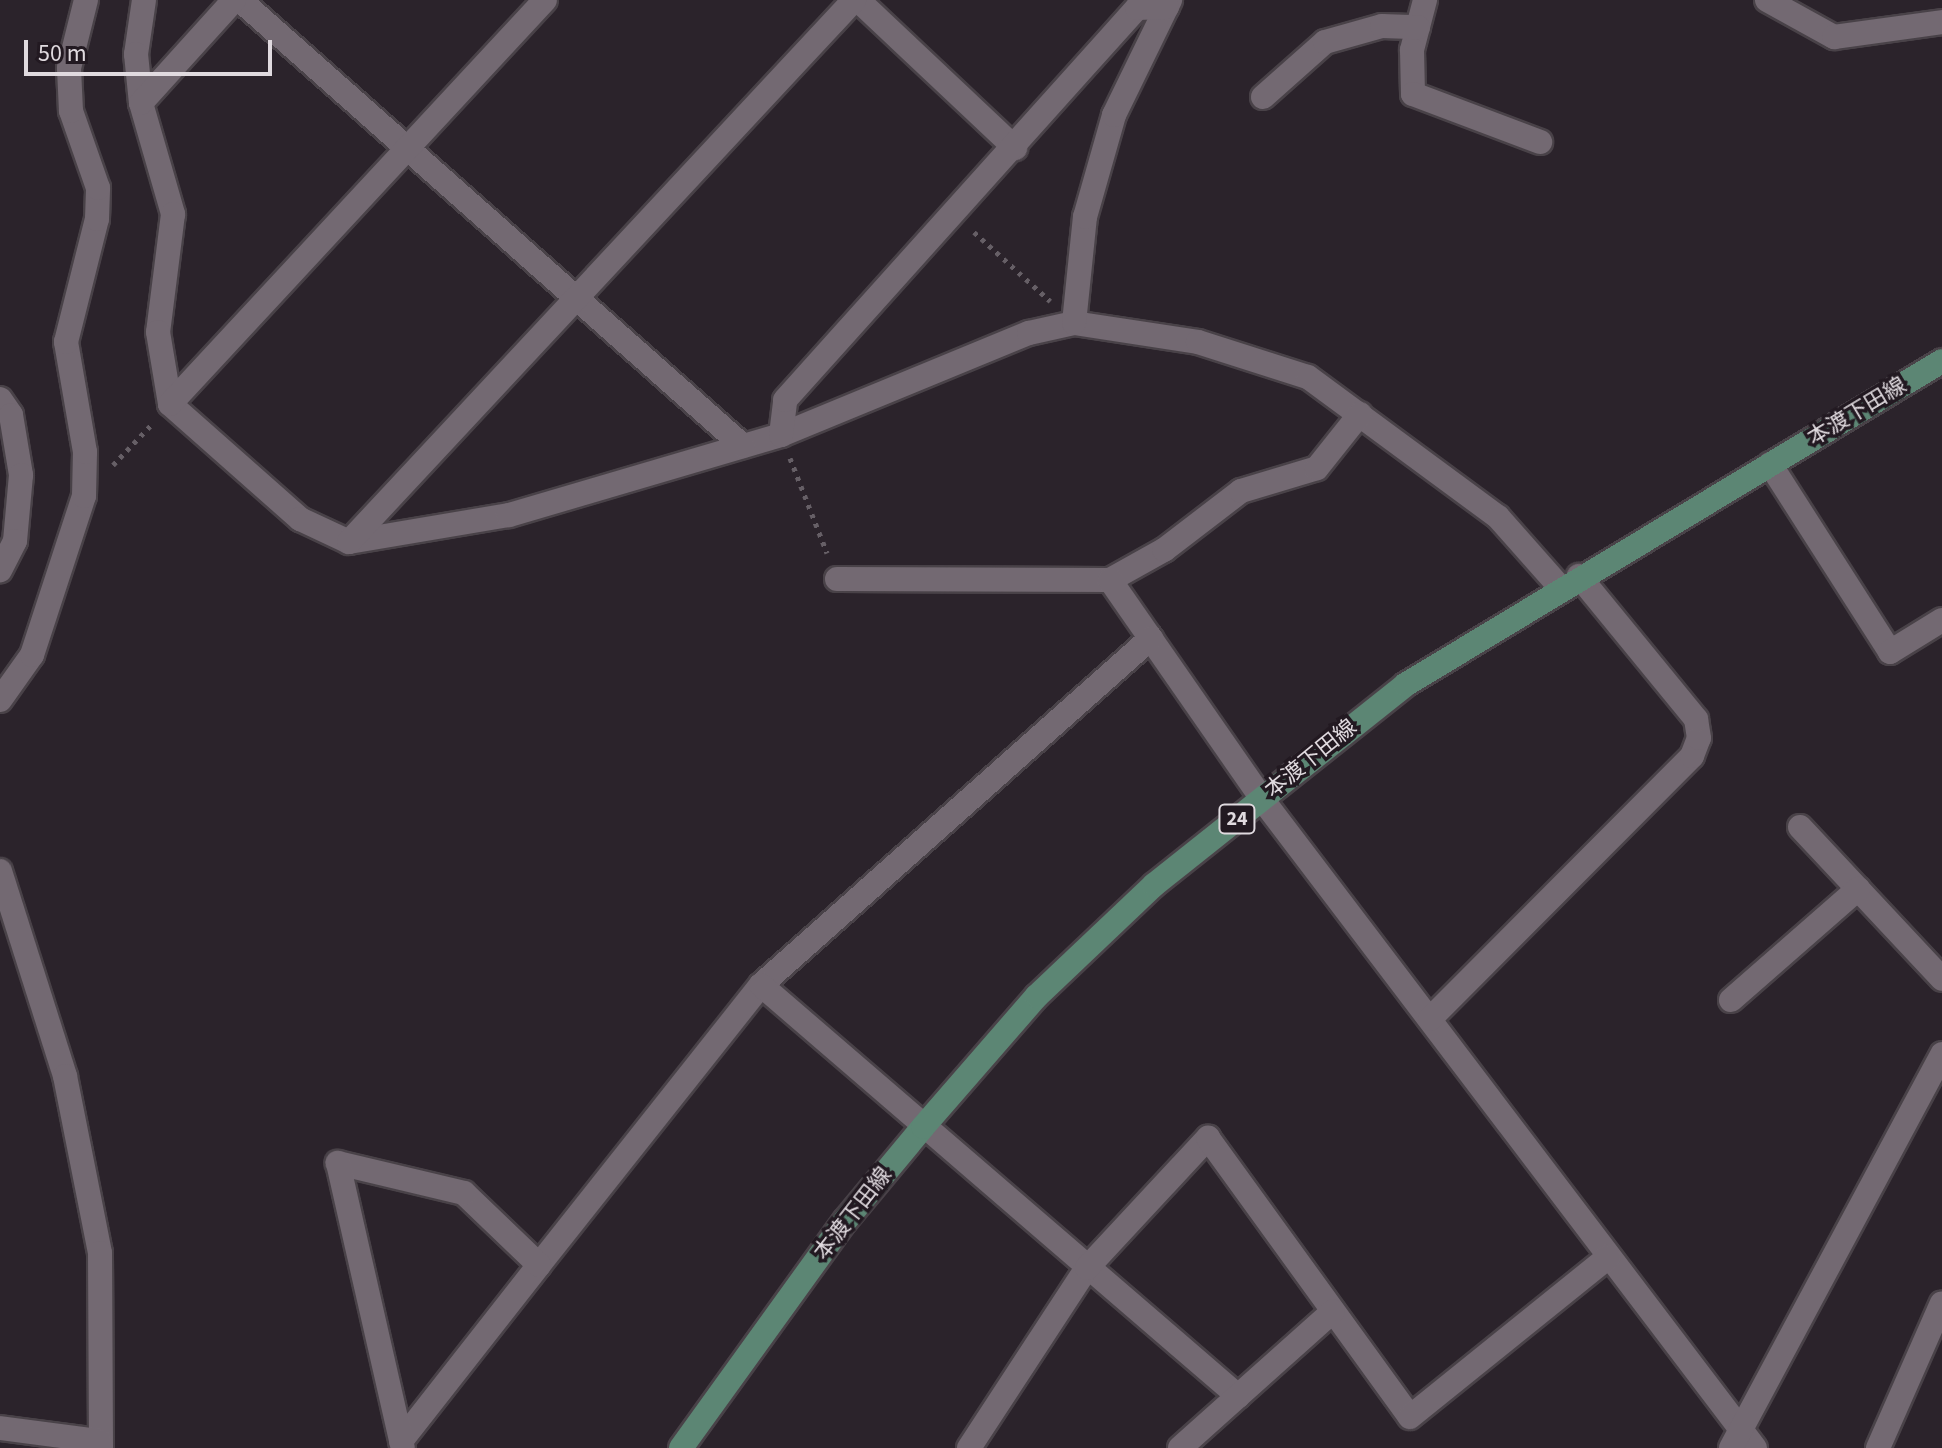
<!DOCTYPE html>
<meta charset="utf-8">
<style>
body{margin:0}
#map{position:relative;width:1942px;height:1448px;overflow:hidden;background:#2b232b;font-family:"Source Sans 3","Noto Sans JP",sans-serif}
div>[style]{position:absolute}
.path>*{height:5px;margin-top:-2.5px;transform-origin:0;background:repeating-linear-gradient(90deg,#665f66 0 4px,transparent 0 10px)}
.roads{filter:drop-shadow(2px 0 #494248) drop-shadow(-2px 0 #494248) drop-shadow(0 2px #494248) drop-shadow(0 -2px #494248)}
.minor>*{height:24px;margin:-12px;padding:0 12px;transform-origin:12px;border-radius:12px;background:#736972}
.major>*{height:24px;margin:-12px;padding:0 12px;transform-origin:12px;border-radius:12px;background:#5c8674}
span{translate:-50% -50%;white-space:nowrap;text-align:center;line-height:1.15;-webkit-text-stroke:7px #221921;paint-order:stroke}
.shield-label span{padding:2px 6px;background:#221921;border:2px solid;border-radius:6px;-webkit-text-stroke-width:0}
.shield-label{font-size:20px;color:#e0dadf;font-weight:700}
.street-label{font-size:22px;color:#e0dadf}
.scale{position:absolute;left:24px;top:40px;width:248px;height:36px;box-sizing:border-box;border:4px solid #e0dadf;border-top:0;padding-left:10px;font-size:24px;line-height:28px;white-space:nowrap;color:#e0dadf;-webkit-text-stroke:6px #221921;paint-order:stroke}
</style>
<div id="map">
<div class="path">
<div style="left:974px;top:232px;width:103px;rotate:42.2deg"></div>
<div style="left:790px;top:458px;width:102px;rotate:68.7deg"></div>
<div style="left:113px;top:465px;width:58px;rotate:-46.4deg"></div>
</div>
<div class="roads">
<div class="minor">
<div style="left:144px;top:0;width:55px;rotate:98.4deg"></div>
<div style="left:136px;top:54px;width:49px;rotate:84.2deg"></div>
<div style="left:141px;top:103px;width:116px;rotate:73.9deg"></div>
<div style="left:173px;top:214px;width:119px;rotate:97.2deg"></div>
<div style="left:158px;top:332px;width:73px;rotate:80.5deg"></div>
<div style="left:170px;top:404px;width:174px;rotate:41.5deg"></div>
<div style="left:300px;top:519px;width:54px;rotate:25.1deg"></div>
<div style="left:349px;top:542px;width:162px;rotate:-9.6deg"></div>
<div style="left:509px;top:515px;width:284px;rotate:-16.4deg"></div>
<div style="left:781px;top:435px;width:268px;rotate:-22.4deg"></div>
<div style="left:1029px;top:333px;width:46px;rotate:-12.5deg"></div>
<div style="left:1074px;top:323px;width:125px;rotate:8.7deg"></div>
<div style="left:1198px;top:342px;width:115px;rotate:17.7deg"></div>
<div style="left:1308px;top:377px;width:236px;rotate:36.4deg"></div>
<div style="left:1498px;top:517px;width:94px;rotate:48.5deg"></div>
<div style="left:240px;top:0;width:672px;rotate:41.56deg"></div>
<div style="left:858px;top:0;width:216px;rotate:43.3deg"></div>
<div style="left:1425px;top:0;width:52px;rotate:104.6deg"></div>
<div style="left:1412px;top:50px;width:44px;rotate:88.7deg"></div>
<div style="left:1413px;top:94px;width:136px;rotate:20.7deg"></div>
<div style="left:1767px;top:0;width:77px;rotate:28.9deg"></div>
<div style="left:1834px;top:37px;width:109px;rotate:-7.9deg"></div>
<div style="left:1263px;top:97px;width:83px;rotate:-41.6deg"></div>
<div style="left:1325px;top:42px;width:59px;rotate:-15.7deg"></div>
<div style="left:1382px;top:26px;width:36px;rotate:2deg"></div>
<div style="left:141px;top:103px;width:139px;rotate:-47.9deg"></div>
<div style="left:1074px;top:323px;width:107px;rotate:-84.1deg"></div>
<div style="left:1085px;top:217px;width:106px;rotate:-74.1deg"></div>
<div style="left:1114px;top:115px;width:128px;rotate:-64deg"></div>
<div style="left:0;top:399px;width:19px;rotate:55deg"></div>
<div style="left:11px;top:415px;width:61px;rotate:80.5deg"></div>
<div style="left:21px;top:475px;width:66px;rotate:95.2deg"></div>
<div style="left:15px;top:541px;width:33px;rotate:117deg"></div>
<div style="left:170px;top:404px;width:551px;rotate:-47.13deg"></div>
<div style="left:781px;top:435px;width:35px;rotate:-83deg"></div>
<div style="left:785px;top:400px;width:527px;rotate:-48.08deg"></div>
<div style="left:1137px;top:8px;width:30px;rotate:-2deg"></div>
<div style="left:1770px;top:464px;width:223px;rotate:57.4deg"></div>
<div style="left:1890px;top:652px;width:61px;rotate:-31.6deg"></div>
<div style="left:349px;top:542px;width:741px;rotate:-47.02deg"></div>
<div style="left:837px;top:579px;width:273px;rotate:0.2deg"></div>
<div style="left:1110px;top:580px;width:62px;rotate:-29.1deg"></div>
<div style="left:1164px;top:550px;width:97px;rotate:-37.5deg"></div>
<div style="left:1241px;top:491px;width:79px;rotate:-16.8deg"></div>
<div style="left:1317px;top:468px;width:69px;rotate:-51.5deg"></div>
<div style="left:1110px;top:580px;width:267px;rotate:55.2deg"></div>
<div style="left:1262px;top:799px;width:815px;rotate:52.78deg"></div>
<div style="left:0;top:700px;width:55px;rotate:-54.6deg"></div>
<div style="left:32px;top:655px;width:167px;rotate:-71.9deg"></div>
<div style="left:84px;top:496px;width:44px;rotate:-88.7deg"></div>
<div style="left:85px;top:452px;width:112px;rotate:-99.8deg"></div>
<div style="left:66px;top:342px;width:127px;rotate:-75.9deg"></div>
<div style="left:97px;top:219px;width:31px;rotate:-88deg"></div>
<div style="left:98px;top:188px;width:82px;rotate:-109.3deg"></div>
<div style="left:71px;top:111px;width:43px;rotate:-92.7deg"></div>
<div style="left:69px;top:68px;width:70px;rotate:-76deg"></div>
<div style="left:1800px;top:827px;width:208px;rotate:46.9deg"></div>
<div style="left:0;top:871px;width:215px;rotate:72.4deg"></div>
<div style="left:65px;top:1076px;width:180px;rotate:78.8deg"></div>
<div style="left:100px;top:1253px;width:195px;rotate:89.7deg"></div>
<div style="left:761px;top:985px;width:522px;rotate:-41.66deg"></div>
<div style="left:1731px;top:1000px;width:169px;rotate:-41.2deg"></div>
<div style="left:1430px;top:1019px;width:371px;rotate:-45.1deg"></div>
<div style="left:1692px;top:756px;width:19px;rotate:-69deg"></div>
<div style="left:1699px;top:738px;width:19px;rotate:-99deg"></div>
<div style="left:1696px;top:719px;width:185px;rotate:-129.3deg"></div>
<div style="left:539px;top:1265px;width:357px;rotate:-51.6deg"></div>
<div style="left:761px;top:985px;width:630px;rotate:40.75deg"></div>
<div style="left:0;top:1428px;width:100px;rotate:7.5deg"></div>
<div style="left:401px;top:1441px;width:224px;rotate:-51.9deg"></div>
<div style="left:539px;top:1265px;width:104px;rotate:-136.2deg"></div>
<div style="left:464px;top:1193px;width:130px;rotate:-166.6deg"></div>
<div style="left:338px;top:1163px;width:292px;rotate:77.2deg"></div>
<div style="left:969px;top:1448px;width:215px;rotate:-56.8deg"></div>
<div style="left:1087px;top:1268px;width:178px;rotate:-47.1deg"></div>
<div style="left:1208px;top:1138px;width:344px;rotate:54.1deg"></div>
<div style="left:1410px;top:1417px;width:255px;rotate:-38.9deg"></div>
<div style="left:1180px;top:1448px;width:205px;rotate:-41.8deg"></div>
<div style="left:1731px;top:1448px;width:447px;rotate:-61.8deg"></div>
<div style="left:1878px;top:1448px;width:158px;rotate:-66.2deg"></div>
</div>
<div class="major">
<div style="left:681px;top:1448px;width:280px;rotate:-54.2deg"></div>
<div style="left:845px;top:1221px;width:122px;rotate:-50.3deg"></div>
<div style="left:923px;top:1127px;width:174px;rotate:-49deg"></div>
<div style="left:1037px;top:996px;width:161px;rotate:-43.5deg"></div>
<div style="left:1154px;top:885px;width:321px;rotate:-38.5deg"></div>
<div style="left:1405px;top:685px;width:627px;rotate:-31.1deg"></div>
</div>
</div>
<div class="shield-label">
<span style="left:1237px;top:819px">24</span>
</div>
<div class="street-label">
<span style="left:1857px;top:412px;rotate:-31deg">本渡下田線</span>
<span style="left:1311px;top:759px;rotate:-39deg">本渡下田線</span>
<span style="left:853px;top:1214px;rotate:-52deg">本渡下田線</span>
</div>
<div class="scale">50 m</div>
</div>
